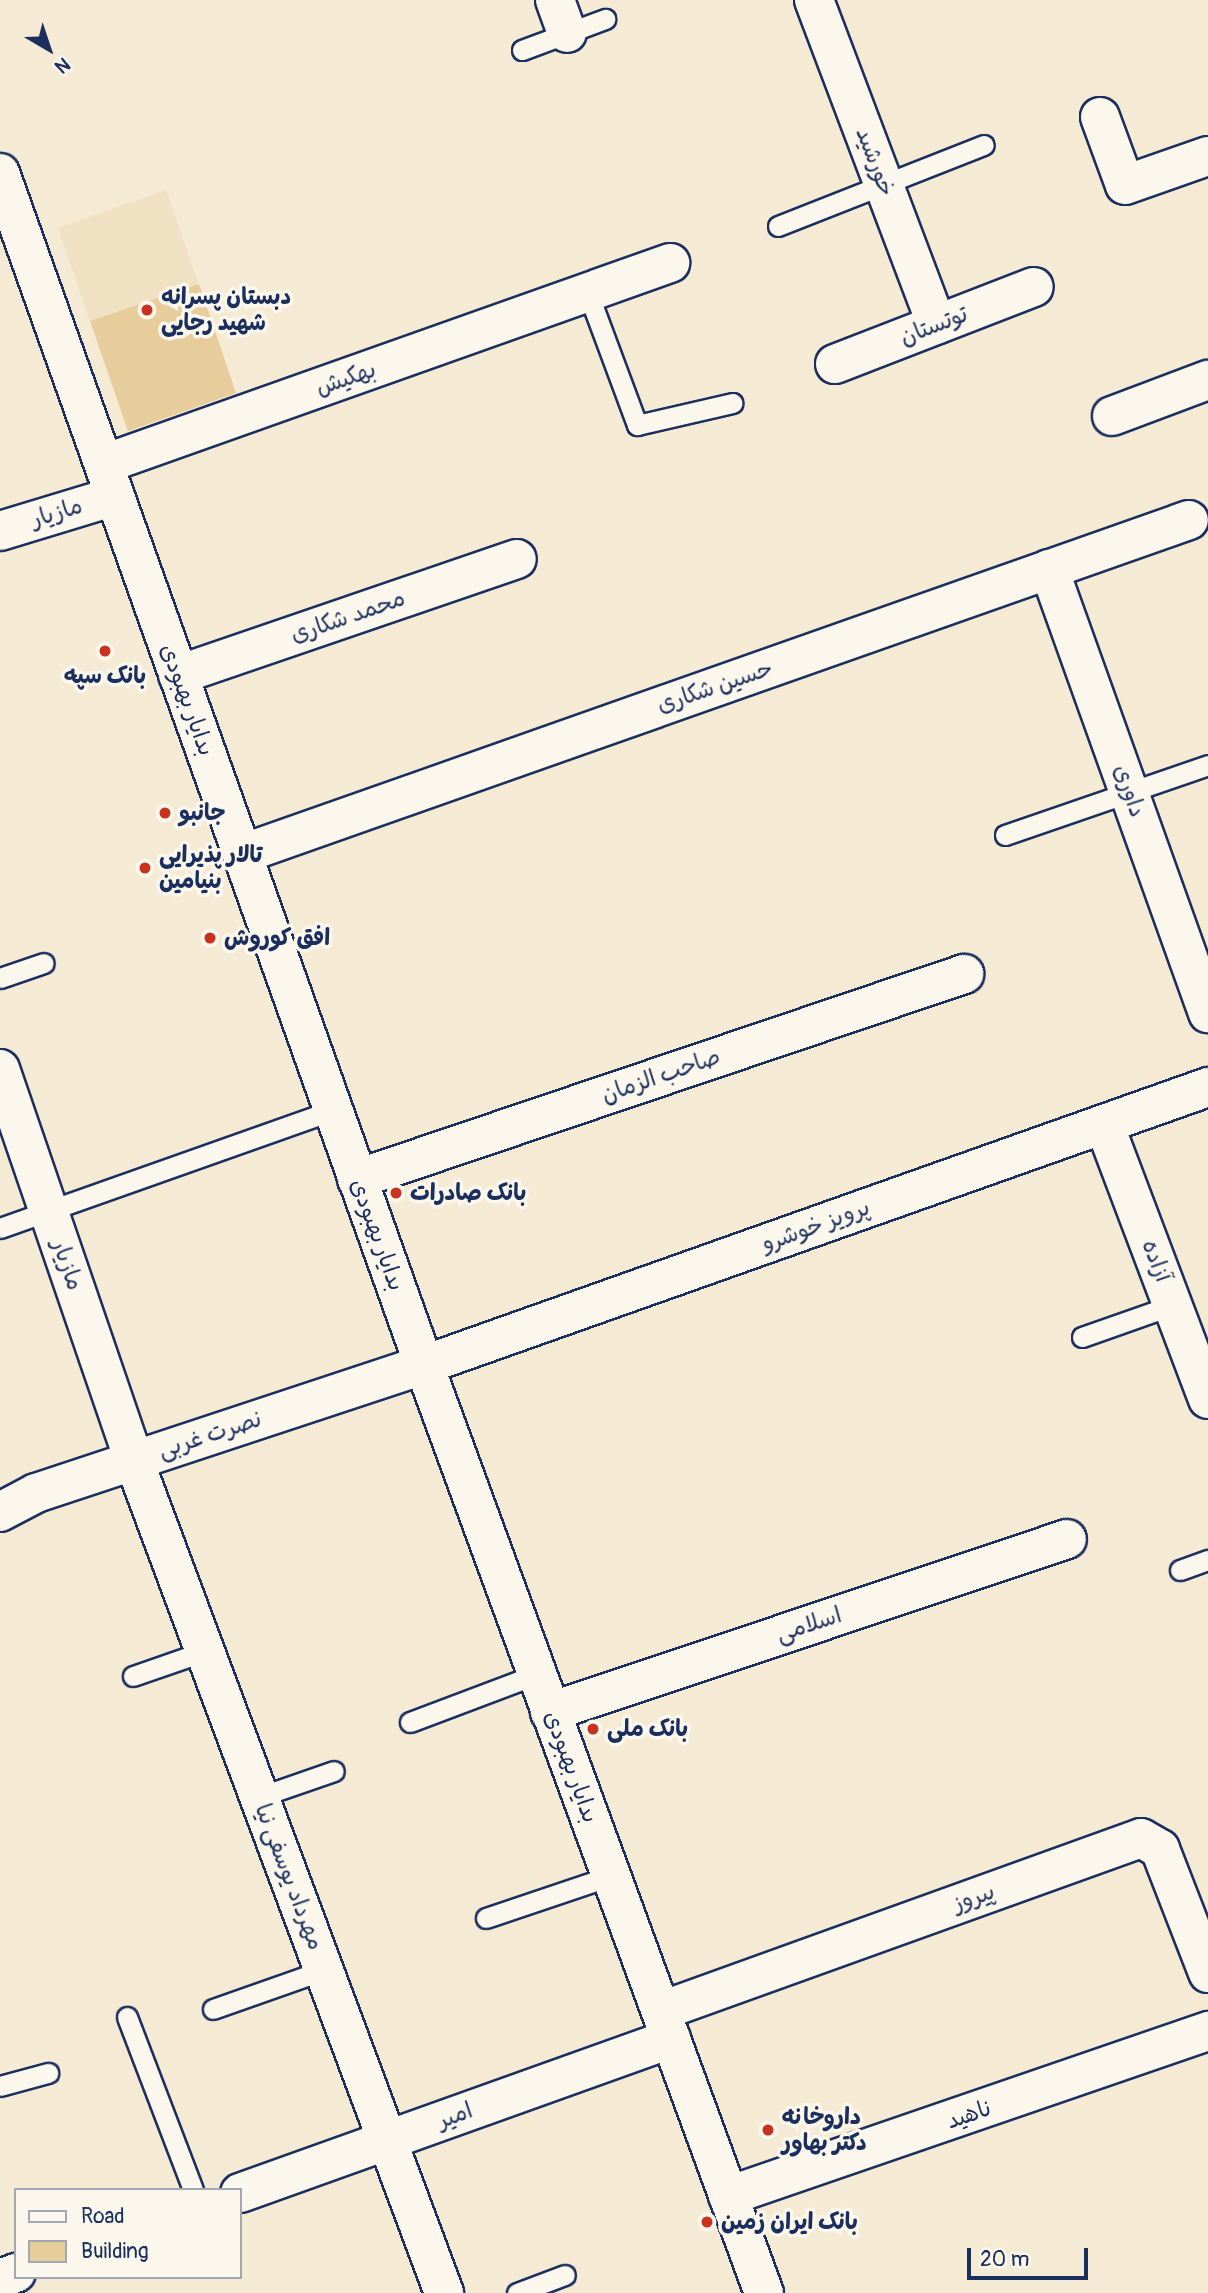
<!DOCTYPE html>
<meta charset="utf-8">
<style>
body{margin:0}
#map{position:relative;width:1208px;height:2293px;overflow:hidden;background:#f5ead4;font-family:Pangolin,"Playpen Sans Arabic",sans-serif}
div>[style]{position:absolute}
.built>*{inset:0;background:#f1e1c3}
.building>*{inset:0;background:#e7cc9c}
.roads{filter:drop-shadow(2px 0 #1b2f5e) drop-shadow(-2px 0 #1b2f5e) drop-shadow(0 2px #1b2f5e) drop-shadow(0 -2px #1b2f5e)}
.lane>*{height:19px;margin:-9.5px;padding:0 9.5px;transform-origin:9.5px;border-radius:9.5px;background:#fbf7ec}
.street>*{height:38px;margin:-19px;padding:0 19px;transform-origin:19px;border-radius:19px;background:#fbf7ec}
.secondary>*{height:38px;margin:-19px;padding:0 19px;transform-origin:19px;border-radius:19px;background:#fbf7ec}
.dots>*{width:19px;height:19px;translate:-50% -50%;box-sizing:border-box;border:4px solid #fbf7ec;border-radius:50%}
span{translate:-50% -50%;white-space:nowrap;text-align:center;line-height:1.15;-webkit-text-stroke:7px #fbf7ec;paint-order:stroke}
.street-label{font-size:23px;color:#1b2f5e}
.poi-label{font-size:23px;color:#1b2f5e;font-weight:700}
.left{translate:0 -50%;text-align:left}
.legend{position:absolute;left:14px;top:2188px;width:228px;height:91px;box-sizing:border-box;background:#fbf7ec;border:2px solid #a1a7b3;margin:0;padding:9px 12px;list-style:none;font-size:21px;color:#1b2f5e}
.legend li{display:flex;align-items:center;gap:14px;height:35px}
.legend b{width:35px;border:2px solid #a1a7b3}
.north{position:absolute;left:14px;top:14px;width:70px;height:70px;-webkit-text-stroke:5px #fbf7ec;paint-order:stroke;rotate:141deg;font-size:19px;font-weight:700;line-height:28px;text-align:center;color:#1b2f5e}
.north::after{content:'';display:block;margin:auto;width:24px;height:32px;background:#1b2f5e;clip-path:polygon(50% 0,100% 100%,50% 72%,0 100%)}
.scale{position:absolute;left:967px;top:2248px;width:121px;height:32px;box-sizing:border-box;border:4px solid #1b2f5e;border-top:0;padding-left:9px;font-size:21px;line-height:24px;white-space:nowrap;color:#1b2f5e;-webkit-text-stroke:5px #fbf7ec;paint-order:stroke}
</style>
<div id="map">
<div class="built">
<div style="clip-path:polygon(166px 190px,236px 393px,128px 431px,58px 228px)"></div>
</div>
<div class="building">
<div style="clip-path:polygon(199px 284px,236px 393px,128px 431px,90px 321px)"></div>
</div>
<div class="roads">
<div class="lane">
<div style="left:522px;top:50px;width:89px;rotate:-20.5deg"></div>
<div style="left:778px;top:226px;width:221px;rotate:-21.5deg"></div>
<div style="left:588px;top:293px;width:141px;rotate:69.6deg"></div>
<div style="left:637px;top:425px;width:98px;rotate:-13deg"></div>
<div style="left:1005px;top:835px;width:215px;rotate:-19deg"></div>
<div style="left:0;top:978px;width:46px;rotate:-18.8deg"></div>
<div style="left:0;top:1228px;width:353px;rotate:-19.5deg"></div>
<div style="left:1082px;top:1337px;width:96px;rotate:-19.4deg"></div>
<div style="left:1180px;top:1570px;width:30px;rotate:-20deg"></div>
<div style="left:133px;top:1676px;width:76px;rotate:-19.1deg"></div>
<div style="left:410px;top:1722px;width:136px;rotate:-20.7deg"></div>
<div style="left:259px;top:1797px;width:79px;rotate:-19.1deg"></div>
<div style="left:486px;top:1918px;width:132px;rotate:-18.6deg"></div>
<div style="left:213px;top:2009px;width:118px;rotate:-19.4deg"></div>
<div style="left:127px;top:2017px;width:185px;rotate:69.1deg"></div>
<div style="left:0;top:2086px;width:50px;rotate:-15.2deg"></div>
<div style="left:517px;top:2293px;width:51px;rotate:-20.6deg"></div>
</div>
<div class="street">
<div style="left:555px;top:0;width:35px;rotate:70deg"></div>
<div style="left:814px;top:0;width:347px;rotate:69.3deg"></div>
<div style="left:1100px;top:117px;width:72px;rotate:69.8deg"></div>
<div style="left:1125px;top:185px;width:88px;rotate:-19.3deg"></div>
<div style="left:835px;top:364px;width:213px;rotate:-21.2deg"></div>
<div style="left:1112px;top:416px;width:103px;rotate:-20.6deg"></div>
<div style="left:104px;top:464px;width:601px;rotate:-19.55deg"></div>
<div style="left:0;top:531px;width:120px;rotate:-16.9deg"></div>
<div style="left:1049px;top:569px;width:472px;rotate:70.3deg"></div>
<div style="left:178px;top:675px;width:358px;rotate:-18.9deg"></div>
<div style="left:242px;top:854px;width:1004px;rotate:-19.43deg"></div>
<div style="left:0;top:1069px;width:414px;rotate:71.1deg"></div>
<div style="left:134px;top:1461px;width:888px;rotate:69.56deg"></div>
<div style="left:1104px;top:1124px;width:294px;rotate:69.3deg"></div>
<div style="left:357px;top:1179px;width:641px;rotate:-18.66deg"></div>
<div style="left:550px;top:1712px;width:545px;rotate:-18.5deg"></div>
<div style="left:661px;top:2011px;width:510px;rotate:-19.82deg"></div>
<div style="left:1141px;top:1838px;width:22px;rotate:30deg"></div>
<div style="left:1160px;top:1849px;width:133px;rotate:68.8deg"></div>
<div style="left:240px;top:2193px;width:458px;rotate:-19.7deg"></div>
<div style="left:728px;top:2196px;width:508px;rotate:-18.97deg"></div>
<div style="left:0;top:2279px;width:17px;rotate:-21deg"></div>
</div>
<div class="secondary">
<div style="left:0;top:173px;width:1265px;rotate:70.42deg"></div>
<div style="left:424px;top:1365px;width:988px;rotate:69.88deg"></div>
<div style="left:0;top:1512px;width:41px;rotate:-27.8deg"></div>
<div style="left:36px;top:1493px;width:409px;rotate:-18.3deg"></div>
<div style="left:424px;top:1365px;width:832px;rotate:-19.52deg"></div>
</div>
</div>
<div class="dots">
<div style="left:147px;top:310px;background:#c8321e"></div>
<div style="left:105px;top:651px;background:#c8321e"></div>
<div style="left:165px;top:813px;background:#c8321e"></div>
<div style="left:145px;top:868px;background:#c8321e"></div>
<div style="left:210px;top:938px;background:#c8321e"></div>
<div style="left:396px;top:1193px;background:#c8321e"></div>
<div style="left:593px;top:1729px;background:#c8321e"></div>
<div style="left:768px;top:2130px;background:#c8321e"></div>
<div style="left:707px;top:2222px;background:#c8321e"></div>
</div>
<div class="street-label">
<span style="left:875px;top:162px;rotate:69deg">خورشید</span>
<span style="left:934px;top:326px;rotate:-21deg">توتستان</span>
<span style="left:346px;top:379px;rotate:-19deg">بهکیش</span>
<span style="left:57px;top:513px;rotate:-17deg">مازیار</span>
<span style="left:348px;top:617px;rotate:-19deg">محمد شکاری</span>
<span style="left:715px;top:687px;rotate:-19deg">حسین شکاری</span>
<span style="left:187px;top:700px;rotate:70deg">بدایار بهبودی</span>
<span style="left:1129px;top:791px;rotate:70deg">داوری</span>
<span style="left:661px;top:1076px;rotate:-19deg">صاحب الزمان</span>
<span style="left:816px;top:1226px;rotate:-20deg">پرویز خوشرو</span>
<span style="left:377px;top:1235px;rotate:70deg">بدایار بهبودی</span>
<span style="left:1156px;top:1261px;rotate:69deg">آزاده</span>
<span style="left:67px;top:1265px;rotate:71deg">مازیار</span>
<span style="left:210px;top:1435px;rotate:-18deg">نصرت غربی</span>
<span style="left:809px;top:1625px;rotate:-18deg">اسلامی</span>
<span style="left:571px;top:1767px;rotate:70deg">بدایار بهبودی</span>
<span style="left:289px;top:1877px;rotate:69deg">مهرداد یوسفی نیا</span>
<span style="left:974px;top:1898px;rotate:-20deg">پیروز</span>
<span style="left:969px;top:2115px;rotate:-19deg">ناهید</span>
<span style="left:455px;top:2116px;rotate:-20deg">امیر</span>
</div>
<div class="poi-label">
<span class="left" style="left:161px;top:310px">دبستان پسرانه<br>شهید رجایی</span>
<span style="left:105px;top:676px">بانک سپه</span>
<span class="left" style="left:179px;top:813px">جانبو</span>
<span class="left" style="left:159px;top:868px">تالار پذیرایی<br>بنیامین</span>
<span class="left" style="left:224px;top:938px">افق کوروش</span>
<span class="left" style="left:410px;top:1193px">بانک صادرات</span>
<span class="left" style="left:607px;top:1729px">بانک ملی</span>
<span class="left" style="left:782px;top:2130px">داروخانه<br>دکتر بهاور</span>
<span class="left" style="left:721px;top:2222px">بانک ایران زمین</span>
</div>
<ul class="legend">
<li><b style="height:9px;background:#fbf7ec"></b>Road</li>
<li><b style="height:19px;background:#e7cc9c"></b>Building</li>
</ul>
<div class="north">N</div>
<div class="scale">20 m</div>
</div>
